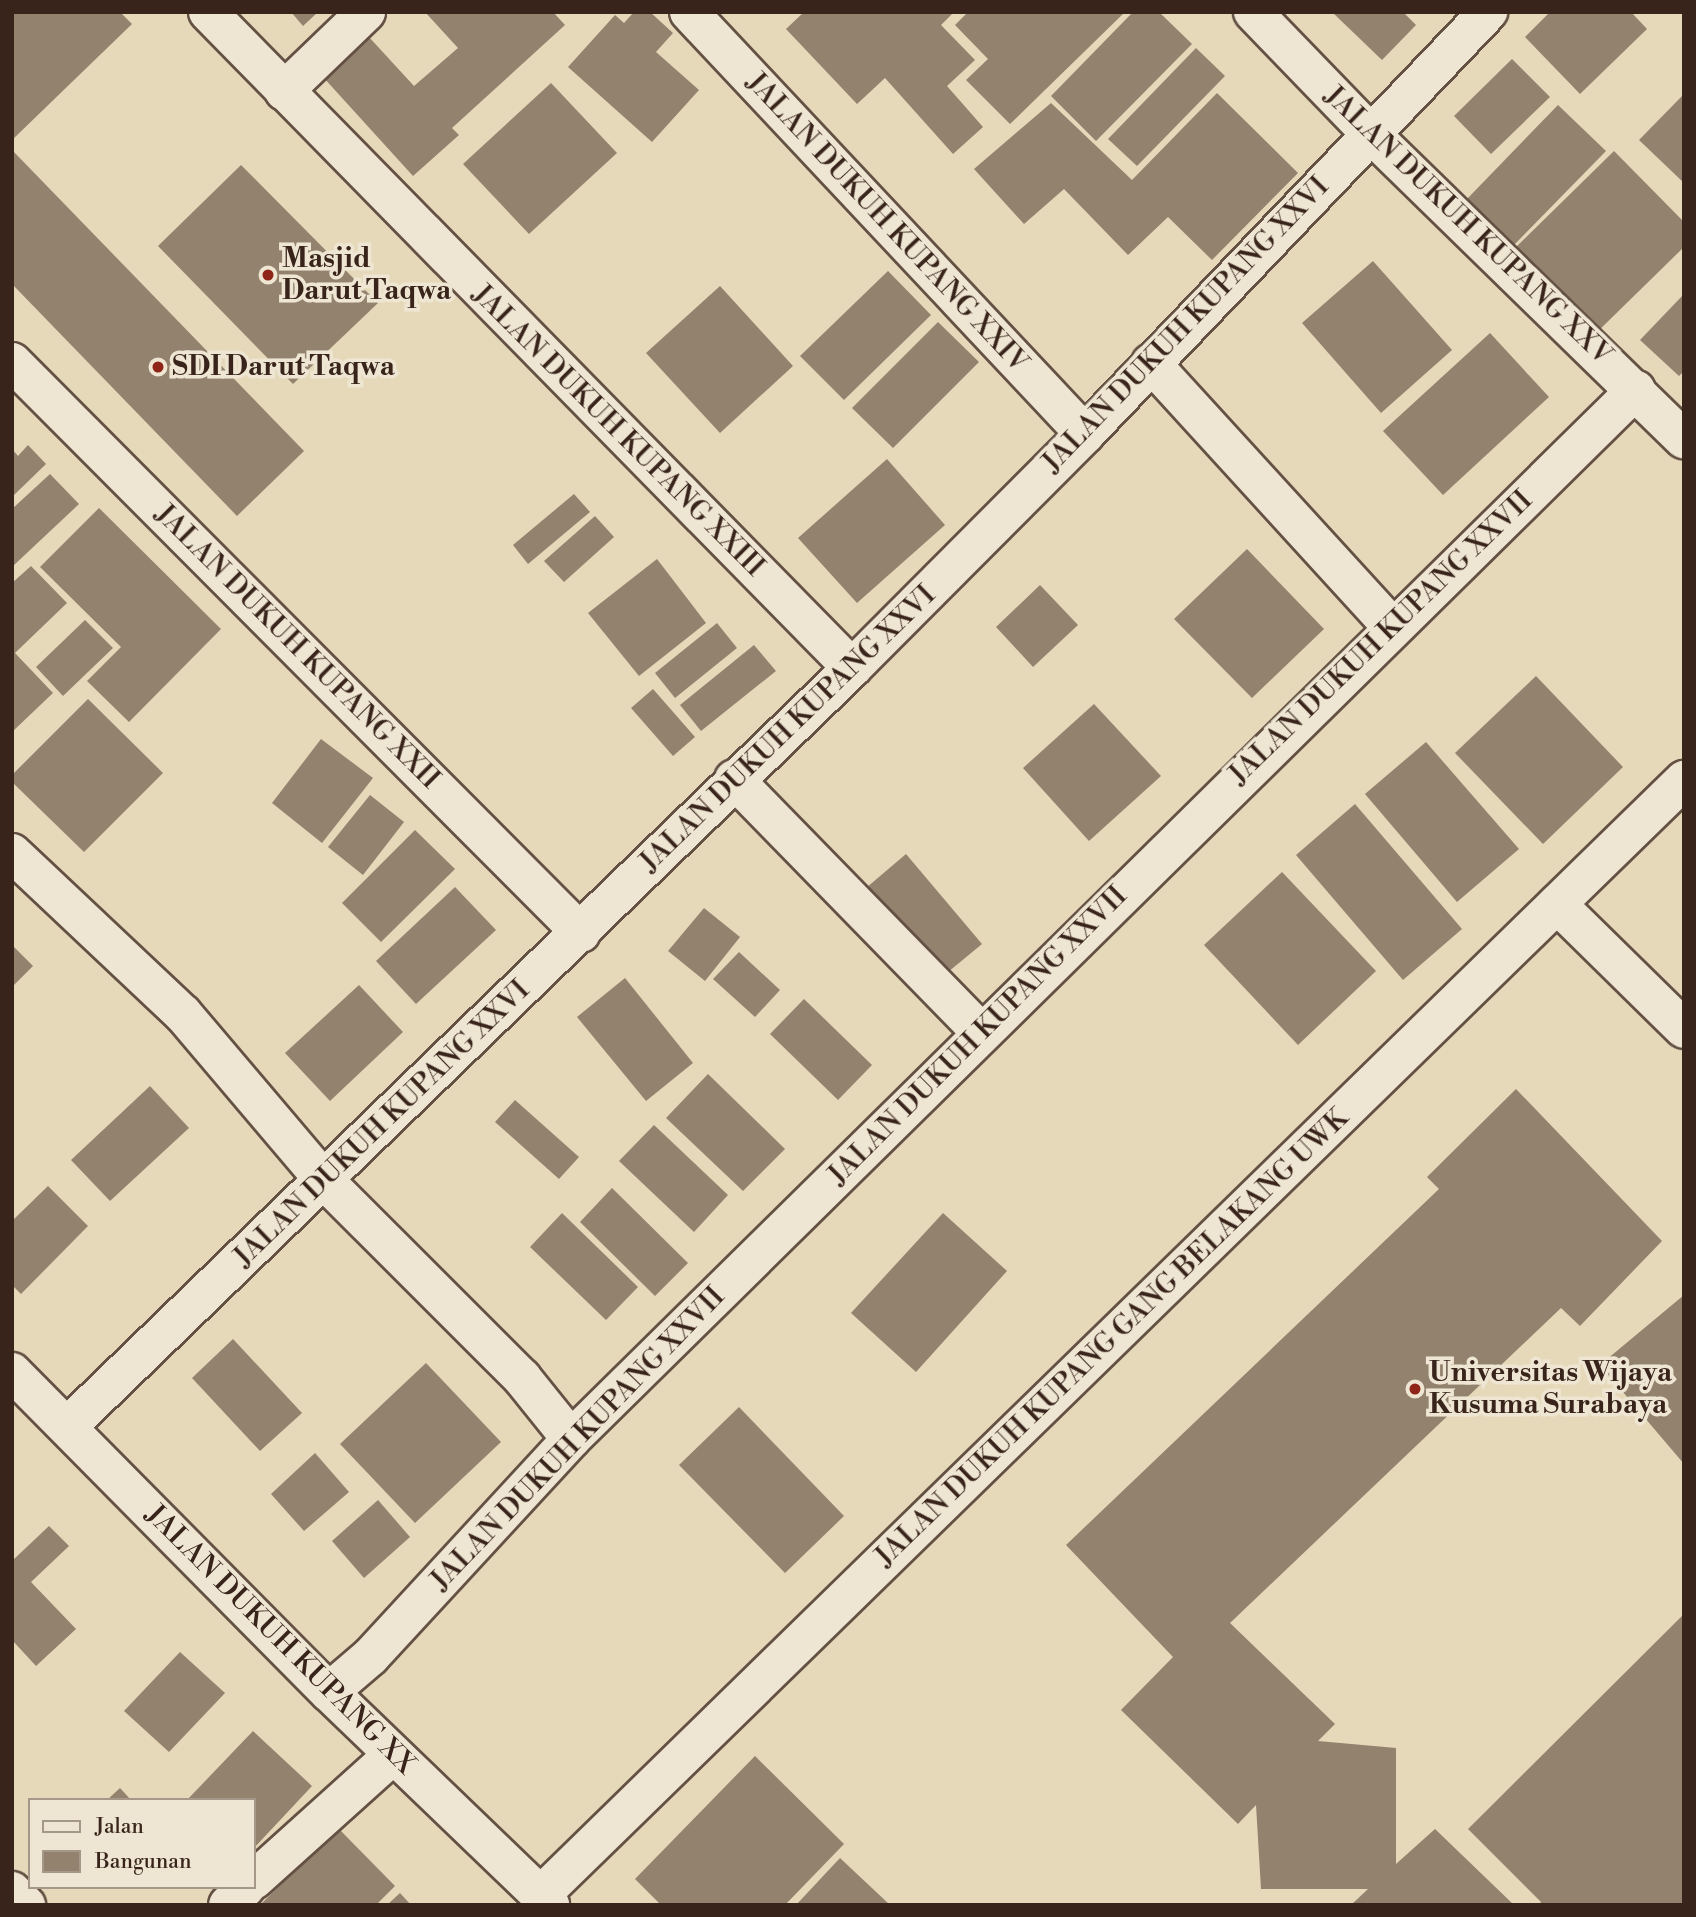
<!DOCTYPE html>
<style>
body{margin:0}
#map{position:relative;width:1696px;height:1917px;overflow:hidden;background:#e5d9ba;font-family:"Libre Bodoni",serif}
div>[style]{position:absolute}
.building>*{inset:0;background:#92826e}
.roads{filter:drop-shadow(2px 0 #645144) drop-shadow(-2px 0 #645144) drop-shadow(0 2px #645144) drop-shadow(0 -2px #645144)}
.minor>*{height:38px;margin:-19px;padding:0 19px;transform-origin:19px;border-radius:19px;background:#eee6d2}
.dots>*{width:19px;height:19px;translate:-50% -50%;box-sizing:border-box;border:4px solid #eee6d2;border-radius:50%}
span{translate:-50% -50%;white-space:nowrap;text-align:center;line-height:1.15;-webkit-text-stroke:7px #eee6d2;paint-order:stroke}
.street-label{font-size:28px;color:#39241c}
.poi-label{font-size:28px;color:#39241c;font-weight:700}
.left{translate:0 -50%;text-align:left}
.frame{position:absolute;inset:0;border:14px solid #39241c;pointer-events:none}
.legend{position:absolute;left:28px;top:1798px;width:228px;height:91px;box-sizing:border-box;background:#eee6d2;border:2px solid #a69889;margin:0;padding:9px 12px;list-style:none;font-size:21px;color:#39241c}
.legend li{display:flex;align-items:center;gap:14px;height:35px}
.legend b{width:35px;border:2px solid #a69889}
</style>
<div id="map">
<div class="building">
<div style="clip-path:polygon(12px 12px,120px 12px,132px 24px,12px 140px)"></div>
<div style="clip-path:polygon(291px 12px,318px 12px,303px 26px)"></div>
<div style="clip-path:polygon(425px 12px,553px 12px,565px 25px,452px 128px,459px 135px,413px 176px,323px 77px,368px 36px,414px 86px,458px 48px)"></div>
<div style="clip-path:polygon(634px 12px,650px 12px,673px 33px,656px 52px,699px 90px,652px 142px,568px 67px,615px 15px,624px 23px)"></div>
<div style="clip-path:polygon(804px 12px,954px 12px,941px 25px,975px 60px,947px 86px,983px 127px,953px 154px,885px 78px,857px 104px,786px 29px)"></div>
<div style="clip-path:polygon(968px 12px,1125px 12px,1010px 124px,966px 80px,988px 59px,955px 25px)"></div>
<div style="clip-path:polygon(1133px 12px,1159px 12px,1192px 44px,1096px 141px,1051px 96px)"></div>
<div style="clip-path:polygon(1332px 12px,1403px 12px,1416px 25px,1382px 60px)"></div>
<div style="clip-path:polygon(1550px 12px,1631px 12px,1647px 29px,1580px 94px,1525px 37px)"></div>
<div style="clip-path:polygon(1196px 48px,1225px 76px,1137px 166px,1108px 139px)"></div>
<div style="clip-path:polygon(1512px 59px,1550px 97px,1491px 154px,1454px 116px)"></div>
<div style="clip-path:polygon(551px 83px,617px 153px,529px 234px,463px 164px)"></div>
<div style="clip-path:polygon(1217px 93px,1298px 173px,1212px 260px,1168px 217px,1128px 255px,1064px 189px,1024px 224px,974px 169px,1051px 103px,1132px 180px)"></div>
<div style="clip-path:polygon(1684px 94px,1684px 183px,1639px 140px)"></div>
<div style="clip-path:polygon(1558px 105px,1606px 151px,1514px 245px,1467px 199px)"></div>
<div style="clip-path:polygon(12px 150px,304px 451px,237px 516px,12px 284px)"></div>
<div style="clip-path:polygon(1614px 151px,1684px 222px,1684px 247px,1591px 338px,1508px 255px)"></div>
<div style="clip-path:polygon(241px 165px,378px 303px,293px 384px,158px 246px)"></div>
<div style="clip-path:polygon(1373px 261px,1452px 350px,1381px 413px,1302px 323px)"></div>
<div style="clip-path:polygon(888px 271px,931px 315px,844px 400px,800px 356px)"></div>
<div style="clip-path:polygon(720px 286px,793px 366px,720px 433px,646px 353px)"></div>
<div style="clip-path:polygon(1684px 294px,1684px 371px,1679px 376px,1640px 340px)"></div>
<div style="clip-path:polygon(938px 322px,979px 362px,893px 448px,852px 408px)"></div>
<div style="clip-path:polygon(1490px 333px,1549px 397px,1443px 495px,1383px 431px)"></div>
<div style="clip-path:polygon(28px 445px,46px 464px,12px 497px,12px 449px,18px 456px)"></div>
<div style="clip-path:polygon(887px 459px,945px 525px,857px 603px,798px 538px)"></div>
<div style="clip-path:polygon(50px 474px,79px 504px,12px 567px,12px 509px)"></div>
<div style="clip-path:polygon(574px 494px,590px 512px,528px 564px,513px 545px)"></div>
<div style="clip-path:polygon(99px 508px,221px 629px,129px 722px,87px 681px,121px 647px,40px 567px)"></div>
<div style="clip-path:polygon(595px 516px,614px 537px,564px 582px,544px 561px)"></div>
<div style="clip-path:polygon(1247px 549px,1324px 629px,1252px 698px,1174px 619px)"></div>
<div style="clip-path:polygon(657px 559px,706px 623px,639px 676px,588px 613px)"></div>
<div style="clip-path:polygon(31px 566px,67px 603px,15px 653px,53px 693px,12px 732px,12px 583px)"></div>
<div style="clip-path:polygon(1040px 585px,1078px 625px,1033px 667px,996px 627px)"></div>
<div style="clip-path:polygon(85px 620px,113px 648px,63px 696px,36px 667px)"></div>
<div style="clip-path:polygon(717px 623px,737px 648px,675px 698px,655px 673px)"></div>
<div style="clip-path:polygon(754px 645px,776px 671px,701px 731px,680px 705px)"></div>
<div style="clip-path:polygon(1536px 676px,1623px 767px,1543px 844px,1455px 753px)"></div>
<div style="clip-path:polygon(653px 689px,695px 737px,673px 756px,631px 708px)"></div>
<div style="clip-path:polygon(88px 699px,163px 773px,84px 852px,12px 782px,12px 775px)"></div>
<div style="clip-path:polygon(1094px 704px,1161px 776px,1089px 841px,1023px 768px)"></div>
<div style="clip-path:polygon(321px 739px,373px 778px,322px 843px,272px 803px)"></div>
<div style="clip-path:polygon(1426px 742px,1519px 849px,1457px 902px,1365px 794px)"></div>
<div style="clip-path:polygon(370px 795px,404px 822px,363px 875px,328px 847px)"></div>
<div style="clip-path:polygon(1355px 804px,1462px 929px,1403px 980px,1296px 855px)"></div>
<div style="clip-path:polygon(415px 830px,455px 869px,381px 942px,342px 903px)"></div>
<div style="clip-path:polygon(906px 854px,982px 944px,942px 977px,866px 888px)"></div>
<div style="clip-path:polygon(1282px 872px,1376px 971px,1298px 1045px,1204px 945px)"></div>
<div style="clip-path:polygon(455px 887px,496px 930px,416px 1004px,376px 961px)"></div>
<div style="clip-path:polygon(704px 908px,740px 937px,705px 981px,668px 951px)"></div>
<div style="clip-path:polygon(12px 945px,33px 966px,12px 987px)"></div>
<div style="clip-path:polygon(739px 952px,780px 990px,755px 1017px,713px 979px)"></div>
<div style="clip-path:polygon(625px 978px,693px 1063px,646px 1101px,577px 1017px)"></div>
<div style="clip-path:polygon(359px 985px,403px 1032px,330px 1101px,285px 1053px)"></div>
<div style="clip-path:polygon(804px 999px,872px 1065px,838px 1100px,770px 1034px)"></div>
<div style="clip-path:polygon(708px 1074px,785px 1149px,743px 1191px,666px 1118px)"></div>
<div style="clip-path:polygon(150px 1086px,189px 1128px,110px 1201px,71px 1160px)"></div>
<div style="clip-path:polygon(1516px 1089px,1662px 1241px,1580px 1326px,1561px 1308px,1230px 1623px,1335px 1724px,1318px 1741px,1396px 1748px,1396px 1864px,1435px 1829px,1514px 1905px,1351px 1905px,1368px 1889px,1261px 1889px,1256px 1805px,1238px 1824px,1121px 1710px,1173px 1657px,1066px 1545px,1439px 1189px,1427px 1177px)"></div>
<div style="clip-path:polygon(515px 1100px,579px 1157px,559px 1179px,495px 1122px)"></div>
<div style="clip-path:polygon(654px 1125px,728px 1195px,694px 1232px,619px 1161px)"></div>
<div style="clip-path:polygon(48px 1186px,88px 1226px,21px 1294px,12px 1285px,12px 1221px)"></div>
<div style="clip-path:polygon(612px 1188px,688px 1263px,655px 1296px,580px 1222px)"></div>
<div style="clip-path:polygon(562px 1213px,638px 1287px,606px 1320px,530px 1247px)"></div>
<div style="clip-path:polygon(943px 1213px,1007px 1271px,916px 1372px,851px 1313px)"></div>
<div style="clip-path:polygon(1684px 1295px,1684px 1464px,1600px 1365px)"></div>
<div style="clip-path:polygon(233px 1339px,302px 1413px,260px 1451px,192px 1378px)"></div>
<div style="clip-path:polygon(426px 1363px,501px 1442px,415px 1523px,340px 1444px)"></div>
<div style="clip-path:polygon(739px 1407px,844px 1516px,785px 1573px,679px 1465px)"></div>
<div style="clip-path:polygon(315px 1453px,349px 1492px,304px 1531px,271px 1494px)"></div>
<div style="clip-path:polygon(378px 1500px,410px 1537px,364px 1578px,332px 1541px)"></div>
<div style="clip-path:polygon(49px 1526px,69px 1546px,31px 1582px,76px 1629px,36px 1666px,12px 1640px,12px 1561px)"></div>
<div style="clip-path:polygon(1684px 1614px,1684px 1905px,1539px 1905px,1541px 1902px,1468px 1829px)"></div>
<div style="clip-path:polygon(180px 1652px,225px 1693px,169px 1752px,124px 1711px)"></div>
<div style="clip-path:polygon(253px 1731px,312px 1786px,254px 1848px,254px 1800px,187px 1800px)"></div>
<div style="clip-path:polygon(755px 1756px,844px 1844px,785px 1905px,661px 1905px,635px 1879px)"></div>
<div style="clip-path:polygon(120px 1788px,131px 1800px,107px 1800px)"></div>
<div style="clip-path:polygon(338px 1828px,395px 1886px,376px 1905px,260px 1905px)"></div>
<div style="clip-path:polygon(840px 1858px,890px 1905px,796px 1905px)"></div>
<div style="clip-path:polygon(400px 1893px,411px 1905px,387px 1905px)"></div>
</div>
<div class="roads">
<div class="minor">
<div style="left:208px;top:12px;width:919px;rotate:45.53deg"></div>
<div style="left:689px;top:12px;width:579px;rotate:46.82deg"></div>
<div style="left:1253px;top:12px;width:167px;rotate:46deg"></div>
<div style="left:1369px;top:132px;width:440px;rotate:44.3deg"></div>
<div style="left:284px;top:91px;width:114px;rotate:-43.9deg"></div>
<div style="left:12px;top:362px;width:806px;rotate:45.1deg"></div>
<div style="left:1151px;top:363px;width:356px;rotate:47.6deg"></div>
<div style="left:734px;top:779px;width:355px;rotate:45.7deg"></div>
<div style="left:12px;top:853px;width:235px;rotate:43.3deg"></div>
<div style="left:183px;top:1014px;width:218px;rotate:49.7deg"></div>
<div style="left:324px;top:1180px;width:280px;rotate:45deg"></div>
<div style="left:522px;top:1378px;width:78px;rotate:51.2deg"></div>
<div style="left:1557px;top:904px;width:178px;rotate:44.5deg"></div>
<div style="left:12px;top:1372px;width:450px;rotate:45.3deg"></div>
<div style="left:329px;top:1692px;width:307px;rotate:43.9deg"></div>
<div style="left:68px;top:1426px;width:1091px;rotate:-44.03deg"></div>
<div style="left:852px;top:668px;width:330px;rotate:-45.1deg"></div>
<div style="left:1085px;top:434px;width:584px;rotate:-46.32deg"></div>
<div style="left:329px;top:1692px;width:55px;rotate:-40.6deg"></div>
<div style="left:371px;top:1656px;width:295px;rotate:-47.3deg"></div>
<div style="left:571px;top:1439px;width:1495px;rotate:-44.57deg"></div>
<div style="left:254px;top:1880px;width:187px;rotate:-42deg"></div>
<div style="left:12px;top:1891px;width:20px;rotate:45deg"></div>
<div style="left:541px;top:1895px;width:1597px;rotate:-44.29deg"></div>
<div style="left:228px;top:1905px;width:25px;rotate:-45deg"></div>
</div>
</div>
<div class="dots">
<div style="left:268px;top:275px;background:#8f2418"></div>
<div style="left:158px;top:367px;background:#8f2418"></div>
<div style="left:1415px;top:1389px;background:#8f2418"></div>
</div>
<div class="street-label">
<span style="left:887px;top:223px;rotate:47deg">JALAN DUKUH KUPANG XXIV</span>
<span style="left:1468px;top:226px;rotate:44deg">JALAN DUKUH KUPANG XXV</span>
<span style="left:1186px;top:325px;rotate:-46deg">JALAN DUKUH KUPANG XXVI</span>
<span style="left:618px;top:431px;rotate:45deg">JALAN DUKUH KUPANG XXIII</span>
<span style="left:1381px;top:638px;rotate:-44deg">JALAN DUKUH KUPANG XXVII</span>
<span style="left:297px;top:647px;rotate:45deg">JALAN DUKUH KUPANG XXII</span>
<span style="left:788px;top:729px;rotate:-44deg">JALAN DUKUH KUPANG XXVI</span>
<span style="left:978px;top:1036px;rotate:-45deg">JALAN DUKUH KUPANG XXVII</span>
<span style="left:382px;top:1124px;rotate:-44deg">JALAN DUKUH KUPANG XXVI</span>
<span style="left:1112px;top:1338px;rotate:-44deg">JALAN DUKUH KUPANG GANG BELAKANG UWK</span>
<span style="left:578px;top:1439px;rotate:-46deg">JALAN DUKUH KUPANG XXVII</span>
<span style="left:280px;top:1640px;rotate:45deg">JALAN DUKUH KUPANG XX</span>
</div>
<div class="poi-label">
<span class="left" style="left:282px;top:275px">Masjid<br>Darut Taqwa</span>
<span class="left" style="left:172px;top:367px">SDI Darut Taqwa</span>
<span class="left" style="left:1429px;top:1389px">Universitas Wijaya<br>Kusuma Surabaya</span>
</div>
<div class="frame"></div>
<ul class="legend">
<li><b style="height:9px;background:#eee6d2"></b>Jalan</li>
<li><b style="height:19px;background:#92826e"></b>Bangunan</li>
</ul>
</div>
